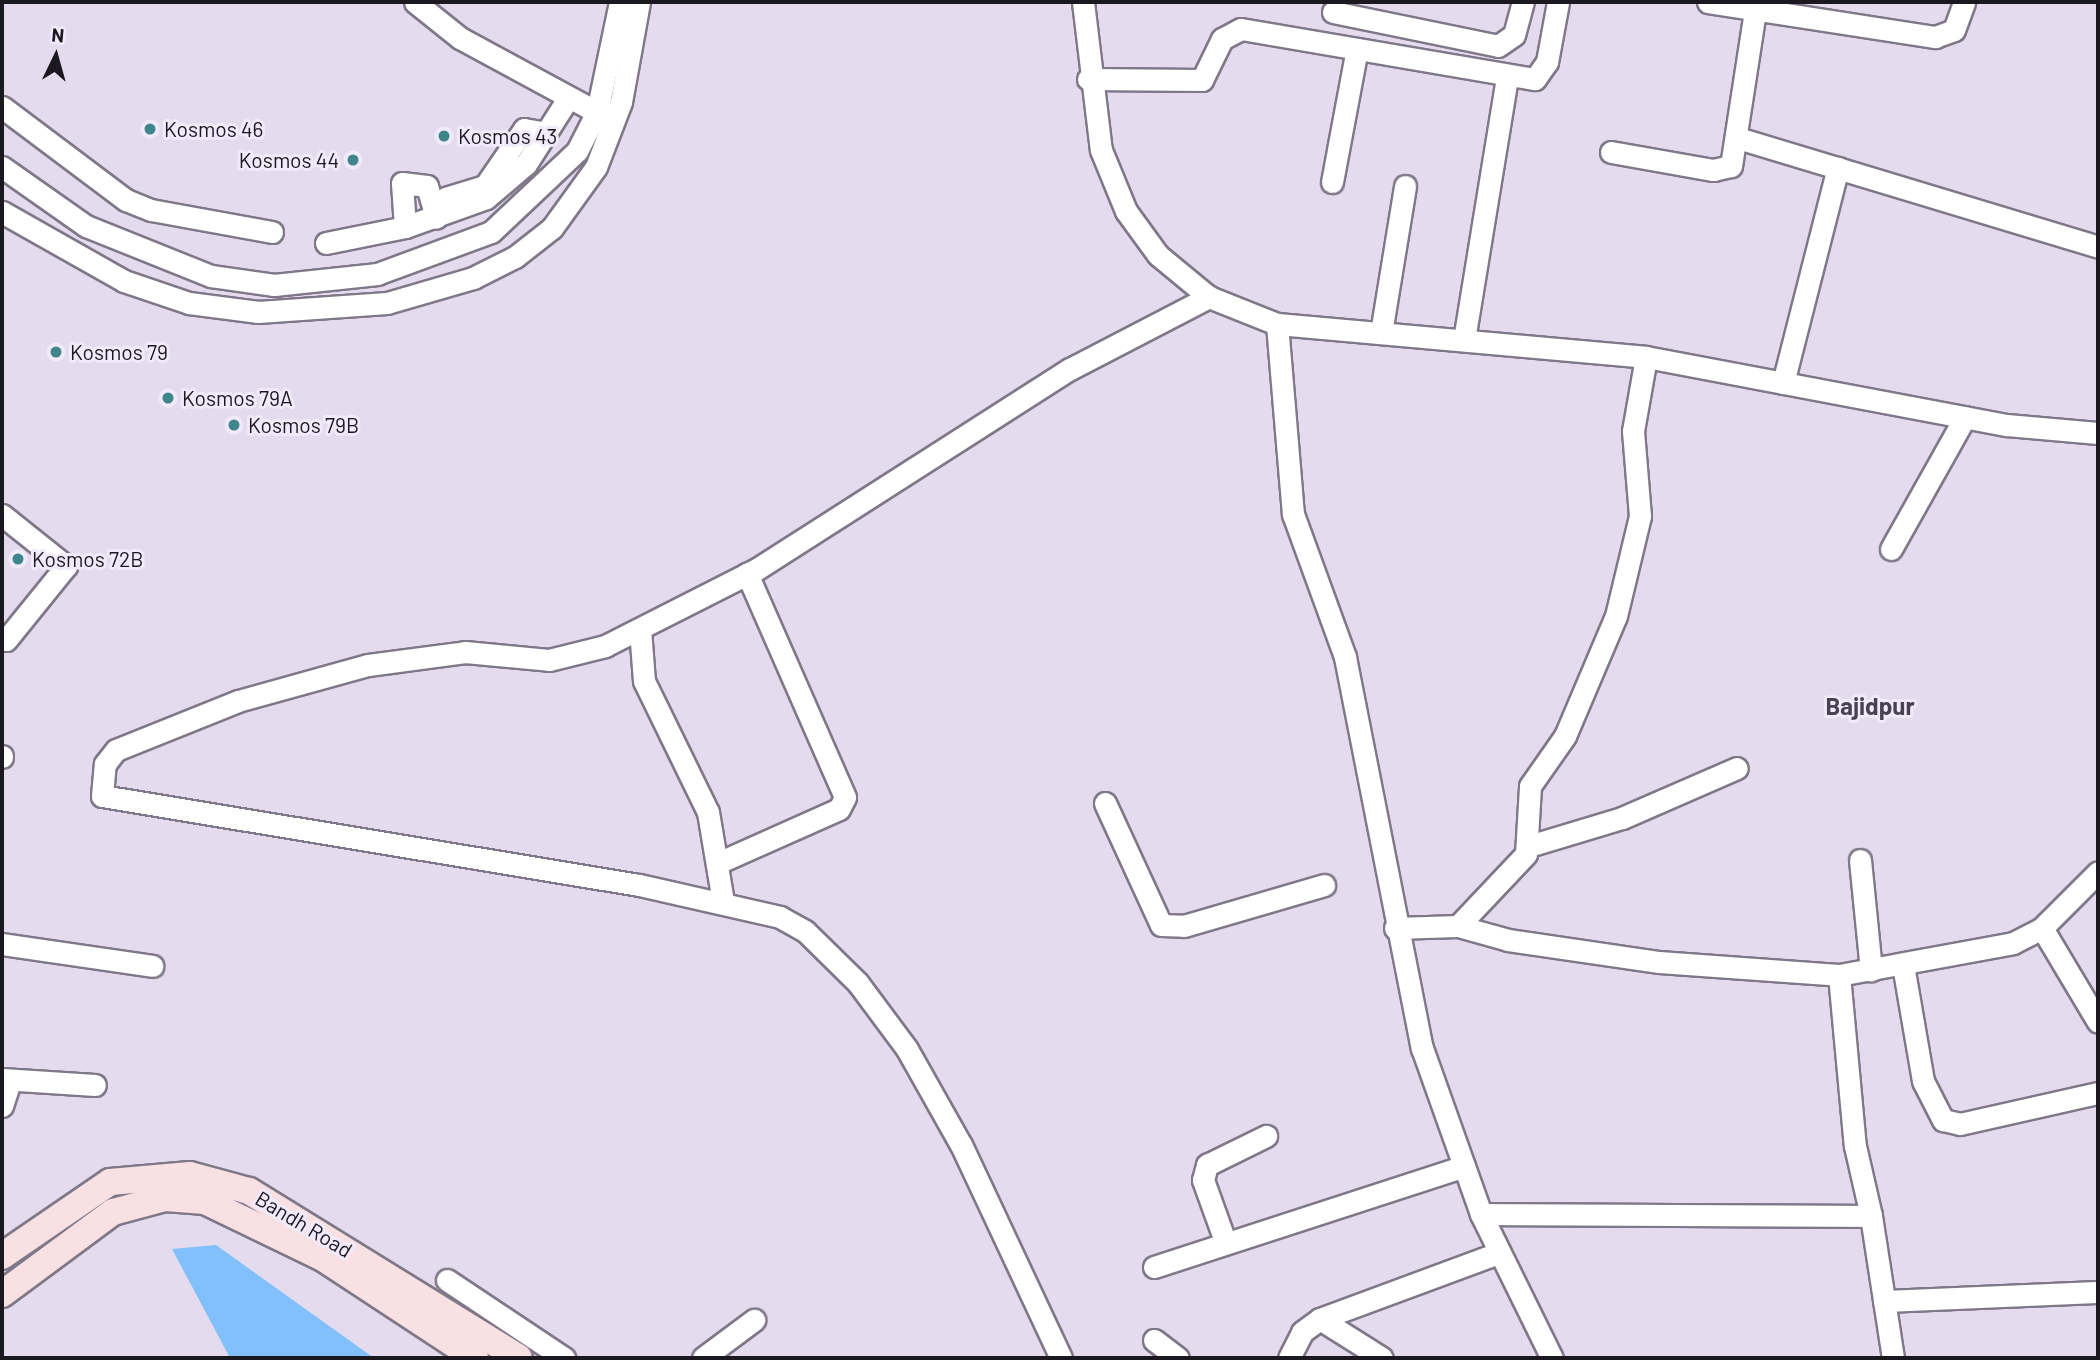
<!DOCTYPE html>
<style>
body{margin:0}
#map{position:relative;width:2100px;height:1360px;overflow:hidden;background:#e4dcee;font-family:Barlow,sans-serif}
div>[style]{position:absolute}
.water>*{inset:0;background:#82c0fb}
.roads{filter:drop-shadow(2px 0 #7f7888) drop-shadow(-2px 0 #7f7888) drop-shadow(0 2px #7f7888) drop-shadow(0 -2px #7f7888)}
.minor>*{height:21px;margin:-10.5px;padding:0 10.5px;transform-origin:10.5px;border-radius:10.5px;background:#fff}
.major>*{height:26px;margin:-13px;padding:0 13px;transform-origin:13px;border-radius:13px;background:#f8e0e3}
.dots>*{width:19px;height:19px;translate:-50% -50%;box-sizing:border-box;border:4px solid #f1eafb;border-radius:50%}
span{translate:-50% -50%;white-space:nowrap;text-align:center;line-height:1.15;-webkit-text-stroke:6px #f1eafb;paint-order:stroke}
.poi-label{font-size:21px;color:#1b181f}
.left{translate:0 -50%;text-align:left}
.right{translate:-100% -50%;text-align:right}
.street-label{font-size:21px;color:#1b181f}
.quarter-label{font-size:24px;color:#494351;font-weight:700}
.frame{position:absolute;inset:0;border:4px solid #1b181f;pointer-events:none}
.north{position:absolute;left:21px;top:21px;width:70px;height:70px;-webkit-text-stroke:5px #f1eafb;paint-order:stroke;rotate:5deg;font-size:19px;font-weight:700;line-height:28px;text-align:center;color:#1b181f}
.north::after{content:'';display:block;margin:auto;width:24px;height:32px;background:#1b181f;clip-path:polygon(50% 0,100% 100%,50% 72%,0 100%)}
</style>
<div id="map">
<div class="water">
<div style="clip-path:polygon(216px 1245px,374px 1358px,230px 1358px,172px 1249px)"></div>
</div>
<div class="roads">
<div class="minor">
<div style="left:415px;top:2px;width:58px;rotate:38.7deg"></div>
<div style="left:460px;top:38px;width:156px;rotate:28.4deg"></div>
<div style="left:1083px;top:2px;width:149px;rotate:83.1deg"></div>
<div style="left:1101px;top:150px;width:66px;rotate:67.7deg"></div>
<div style="left:1126px;top:211px;width:54px;rotate:54deg"></div>
<div style="left:1158px;top:255px;width:66px;rotate:39.5deg"></div>
<div style="left:1209px;top:297px;width:73px;rotate:21.7deg"></div>
<div style="left:1277px;top:324px;width:370px;rotate:5.1deg"></div>
<div style="left:1646px;top:357px;width:367px;rotate:10.7deg"></div>
<div style="left:2007px;top:425px;width:91px;rotate:5deg"></div>
<div style="left:1708px;top:2px;width:230px;rotate:8.8deg"></div>
<div style="left:1935px;top:37px;width:20px;rotate:-20deg"></div>
<div style="left:1954px;top:30px;width:30px;rotate:-70deg"></div>
<div style="left:1333px;top:12px;width:168px;rotate:11.6deg"></div>
<div style="left:1498px;top:46px;width:19px;rotate:-35deg"></div>
<div style="left:1514px;top:35px;width:34px;rotate:-75deg"></div>
<div style="left:1088px;top:79px;width:114px;rotate:0.5deg"></div>
<div style="left:1202px;top:80px;width:46px;rotate:-64deg"></div>
<div style="left:1222px;top:39px;width:21px;rotate:-28deg"></div>
<div style="left:1241px;top:29px;width:298px;rotate:9.7deg"></div>
<div style="left:1535px;top:79px;width:21px;rotate:-55deg"></div>
<div style="left:1547px;top:62px;width:61px;rotate:-79.6deg"></div>
<div style="left:2px;top:107px;width:155px;rotate:36.9deg"></div>
<div style="left:126px;top:200px;width:27px;rotate:22deg"></div>
<div style="left:151px;top:210px;width:123px;rotate:10.3deg"></div>
<div style="left:1738px;top:138px;width:376px;rotate:16.8deg"></div>
<div style="left:1611px;top:152px;width:104px;rotate:10deg"></div>
<div style="left:1713px;top:170px;width:18px;rotate:-13deg"></div>
<div style="left:1731px;top:166px;width:157px;rotate:-81.2deg"></div>
<div style="left:2px;top:167px;width:103px;rotate:35.1deg"></div>
<div style="left:86px;top:226px;width:135px;rotate:21.8deg"></div>
<div style="left:211px;top:276px;width:64px;rotate:8.1deg"></div>
<div style="left:274px;top:285px;width:104px;rotate:-6.1deg"></div>
<div style="left:377px;top:274px;width:121px;rotate:-20.2deg"></div>
<div style="left:491px;top:232px;width:118px;rotate:-43.3deg"></div>
<div style="left:577px;top:151px;width:44px;rotate:-62.9deg"></div>
<div style="left:597px;top:112px;width:112px;rotate:-78.2deg"></div>
<div style="left:1332px;top:182px;width:135px;rotate:-79.4deg"></div>
<div style="left:445px;top:198px;width:42px;rotate:-16.7deg"></div>
<div style="left:485px;top:186px;width:69px;rotate:-55.6deg"></div>
<div style="left:524px;top:129px;width:22px;rotate:10deg"></div>
<div style="left:2px;top:212px;width:140px;rotate:29.5deg"></div>
<div style="left:124px;top:281px;width:69px;rotate:18.7deg"></div>
<div style="left:189px;top:303px;width:70px;rotate:7.4deg"></div>
<div style="left:258px;top:312px;width:129px;rotate:-4deg"></div>
<div style="left:387px;top:303px;width:90px;rotate:-16.2deg"></div>
<div style="left:473px;top:278px;width:47px;rotate:-26.6deg"></div>
<div style="left:515px;top:257px;width:47px;rotate:-38.1deg"></div>
<div style="left:552px;top:228px;width:75px;rotate:-54.2deg"></div>
<div style="left:596px;top:167px;width:70px;rotate:-69deg"></div>
<div style="left:621px;top:102px;width:102px;rotate:-79.8deg"></div>
<div style="left:405px;top:227px;width:44px;rotate:-93.9deg"></div>
<div style="left:402px;top:183px;width:25px;rotate:7deg"></div>
<div style="left:427px;top:186px;width:33px;rotate:74deg"></div>
<div style="left:326px;top:243px;width:81px;rotate:-11.4deg"></div>
<div style="left:405px;top:227px;width:86px;rotate:-19.7deg"></div>
<div style="left:486px;top:198px;width:52px;rotate:-40.4deg"></div>
<div style="left:526px;top:164px;width:76px;rotate:-57.4deg"></div>
<div style="left:1277px;top:324px;width:191px;rotate:85.2deg"></div>
<div style="left:1293px;top:514px;width:152px;rotate:70deg"></div>
<div style="left:1345px;top:657px;width:399px;rotate:78.9deg"></div>
<div style="left:1422px;top:1048px;width:176px;rotate:70.4deg"></div>
<div style="left:1481px;top:1214px;width:161px;rotate:63.8deg"></div>
<div style="left:1381px;top:333px;width:149px;rotate:-80.7deg"></div>
<div style="left:1464px;top:340px;width:266px;rotate:-80.7deg"></div>
<div style="left:1783px;top:383px;width:222px;rotate:-75.7deg"></div>
<div style="left:2px;top:515px;width:82px;rotate:38.6deg"></div>
<div style="left:66px;top:566px;width:95px;rotate:129deg"></div>
<div style="left:6px;top:640px;width:5px;rotate:-143deg"></div>
<div style="left:1891px;top:549px;width:151px;rotate:-60.7deg"></div>
<div style="left:640px;top:629px;width:52px;rotate:85.6deg"></div>
<div style="left:644px;top:681px;width:146px;rotate:64deg"></div>
<div style="left:708px;top:812px;width:91px;rotate:80.5deg"></div>
<div style="left:2px;top:756px;width:1px;rotate:90deg"></div>
<div style="left:1105px;top:803px;width:134px;rotate:65.3deg"></div>
<div style="left:1161px;top:925px;width:23px;rotate:2deg"></div>
<div style="left:1184px;top:926px;width:146px;rotate:-16.3deg"></div>
<div style="left:1529px;top:846px;width:97px;rotate:-16.8deg"></div>
<div style="left:1622px;top:818px;width:125px;rotate:-23.5deg"></div>
<div style="left:1860px;top:860px;width:111px;rotate:84.3deg"></div>
<div style="left:720px;top:862px;width:130px;rotate:-24deg"></div>
<div style="left:839px;top:809px;width:13px;rotate:-63deg"></div>
<div style="left:845px;top:797px;width:244px;rotate:-113.7deg"></div>
<div style="left:1458px;top:926px;width:99px;rotate:-46.6deg"></div>
<div style="left:1526px;top:854px;width:68px;rotate:-86.6deg"></div>
<div style="left:1530px;top:786px;width:61px;rotate:-55deg"></div>
<div style="left:1565px;top:736px;width:130px;rotate:-67deg"></div>
<div style="left:1616px;top:616px;width:103px;rotate:-76.5deg"></div>
<div style="left:1640px;top:516px;width:85px;rotate:-94.7deg"></div>
<div style="left:1633px;top:431px;width:75px;rotate:-80deg"></div>
<div style="left:1395px;top:928px;width:63px;rotate:-1.8deg"></div>
<div style="left:1458px;top:926px;width:52px;rotate:15.6deg"></div>
<div style="left:1508px;top:940px;width:153px;rotate:8.3deg"></div>
<div style="left:1659px;top:962px;width:180px;rotate:4.1deg"></div>
<div style="left:1839px;top:975px;width:177px;rotate:-10.4deg"></div>
<div style="left:2013px;top:943px;width:33px;rotate:-27deg"></div>
<div style="left:2042px;top:928px;width:79px;rotate:-45deg"></div>
<div style="left:2042px;top:928px;width:109px;rotate:59.2deg"></div>
<div style="left:2px;top:944px;width:152px;rotate:8.3deg"></div>
<div style="left:1903px;top:965px;width:118px;rotate:80.2deg"></div>
<div style="left:1923px;top:1081px;width:44px;rotate:62.9deg"></div>
<div style="left:1943px;top:1120px;width:17px;rotate:13deg"></div>
<div style="left:1960px;top:1124px;width:141px;rotate:-12.7deg"></div>
<div style="left:1839px;top:975px;width:172px;rotate:84.7deg"></div>
<div style="left:1855px;top:1146px;width:72px;rotate:77.1deg"></div>
<div style="left:2px;top:1079px;width:93px;rotate:3.7deg"></div>
<div style="left:2px;top:1106px;width:26px;rotate:-72deg"></div>
<div style="left:1481px;top:1214px;width:390px;rotate:0.3deg"></div>
<div style="left:1871px;top:1216px;width:144px;rotate:81.2deg"></div>
<div style="left:1225px;top:1241px;width:65px;rotate:-109.8deg"></div>
<div style="left:1203px;top:1180px;width:16px;rotate:-75deg"></div>
<div style="left:1207px;top:1165px;width:66px;rotate:-26.2deg"></div>
<div style="left:1154px;top:1267px;width:326px;rotate:-18deg"></div>
<div style="left:447px;top:1280px;width:141px;rotate:33.7deg"></div>
<div style="left:1884px;top:1301px;width:214px;rotate:-2.4deg"></div>
<div style="left:1320px;top:1319px;width:73px;rotate:32.2deg"></div>
<div style="left:1154px;top:1340px;width:30px;rotate:37deg"></div>
<div style="left:703px;top:1358px;width:64px;rotate:-36.7deg"></div>
<div style="left:1061px;top:1358px;width:235px;rotate:-115.1deg"></div>
<div style="left:961px;top:1145px;width:110px;rotate:-119.4deg"></div>
<div style="left:907px;top:1049px;width:82px;rotate:-126.6deg"></div>
<div style="left:858px;top:983px;width:74px;rotate:-135.5deg"></div>
<div style="left:805px;top:931px;width:29px;rotate:-151deg"></div>
<div style="left:780px;top:917px;width:145px;rotate:-167.2deg"></div>
<div style="left:639px;top:885px;width:544px;rotate:-170.59deg"></div>
<div style="left:102px;top:796px;width:32px;rotate:-85deg"></div>
<div style="left:105px;top:764px;width:18px;rotate:-52deg"></div>
<div style="left:116px;top:750px;width:131px;rotate:-21.9deg"></div>
<div style="left:238px;top:701px;width:135px;rotate:-15.5deg"></div>
<div style="left:368px;top:665px;width:98px;rotate:-7.6deg"></div>
<div style="left:465px;top:652px;width:84px;rotate:5.4deg"></div>
<div style="left:549px;top:660px;width:58px;rotate:-14deg"></div>
<div style="left:605px;top:646px;width:170px;rotate:-26.9deg"></div>
<div style="left:757px;top:569px;width:371px;rotate:-32.6deg"></div>
<div style="left:1070px;top:369px;width:157px;rotate:-27.4deg"></div>
<div style="left:1289px;top:1358px;width:29px;rotate:-63deg"></div>
<div style="left:1302px;top:1332px;width:22px;rotate:-36deg"></div>
<div style="left:1320px;top:1319px;width:190px;rotate:-20.3deg"></div>
</div>
<div class="major">
<div style="left:2px;top:1256px;width:131px;rotate:-34.4deg"></div>
<div style="left:110px;top:1182px;width:80px;rotate:-5deg"></div>
<div style="left:190px;top:1175px;width:61px;rotate:15.2deg"></div>
<div style="left:249px;top:1191px;width:317px;rotate:31.7deg"></div>
<div style="left:2px;top:1294px;width:138px;rotate:-36.5deg"></div>
<div style="left:113px;top:1212px;width:54px;rotate:-15.1deg"></div>
<div style="left:165px;top:1198px;width:40px;rotate:4.3deg"></div>
<div style="left:205px;top:1201px;width:131px;rotate:25.8deg"></div>
<div style="left:323px;top:1258px;width:182px;rotate:33.3deg"></div>
</div>
</div>
<div class="dots">
<div style="left:150px;top:129px;background:#3e868c"></div>
<div style="left:444px;top:136px;background:#3e868c"></div>
<div style="left:353px;top:160px;background:#3e868c"></div>
<div style="left:56px;top:352px;background:#3e868c"></div>
<div style="left:168px;top:398px;background:#3e868c"></div>
<div style="left:234px;top:425px;background:#3e868c"></div>
<div style="left:18px;top:559px;background:#3e868c"></div>
</div>
<div class="poi-label">
<span class="left" style="left:164px;top:129px">Kosmos 46</span>
<span class="left" style="left:458px;top:136px">Kosmos 43</span>
<span class="right" style="left:339px;top:160px">Kosmos 44</span>
<span class="left" style="left:70px;top:352px">Kosmos 79</span>
<span class="left" style="left:182px;top:398px">Kosmos 79A</span>
<span class="left" style="left:248px;top:425px">Kosmos 79B</span>
<span class="left" style="left:32px;top:559px">Kosmos 72B</span>
</div>
<div class="street-label">
<span style="left:304px;top:1224px;rotate:31deg">Bandh Road</span>
</div>
<div class="quarter-label">
<span style="left:1870px;top:706px">Bajidpur</span>
</div>
<div class="frame"></div>
<div class="north">N</div>
</div>
